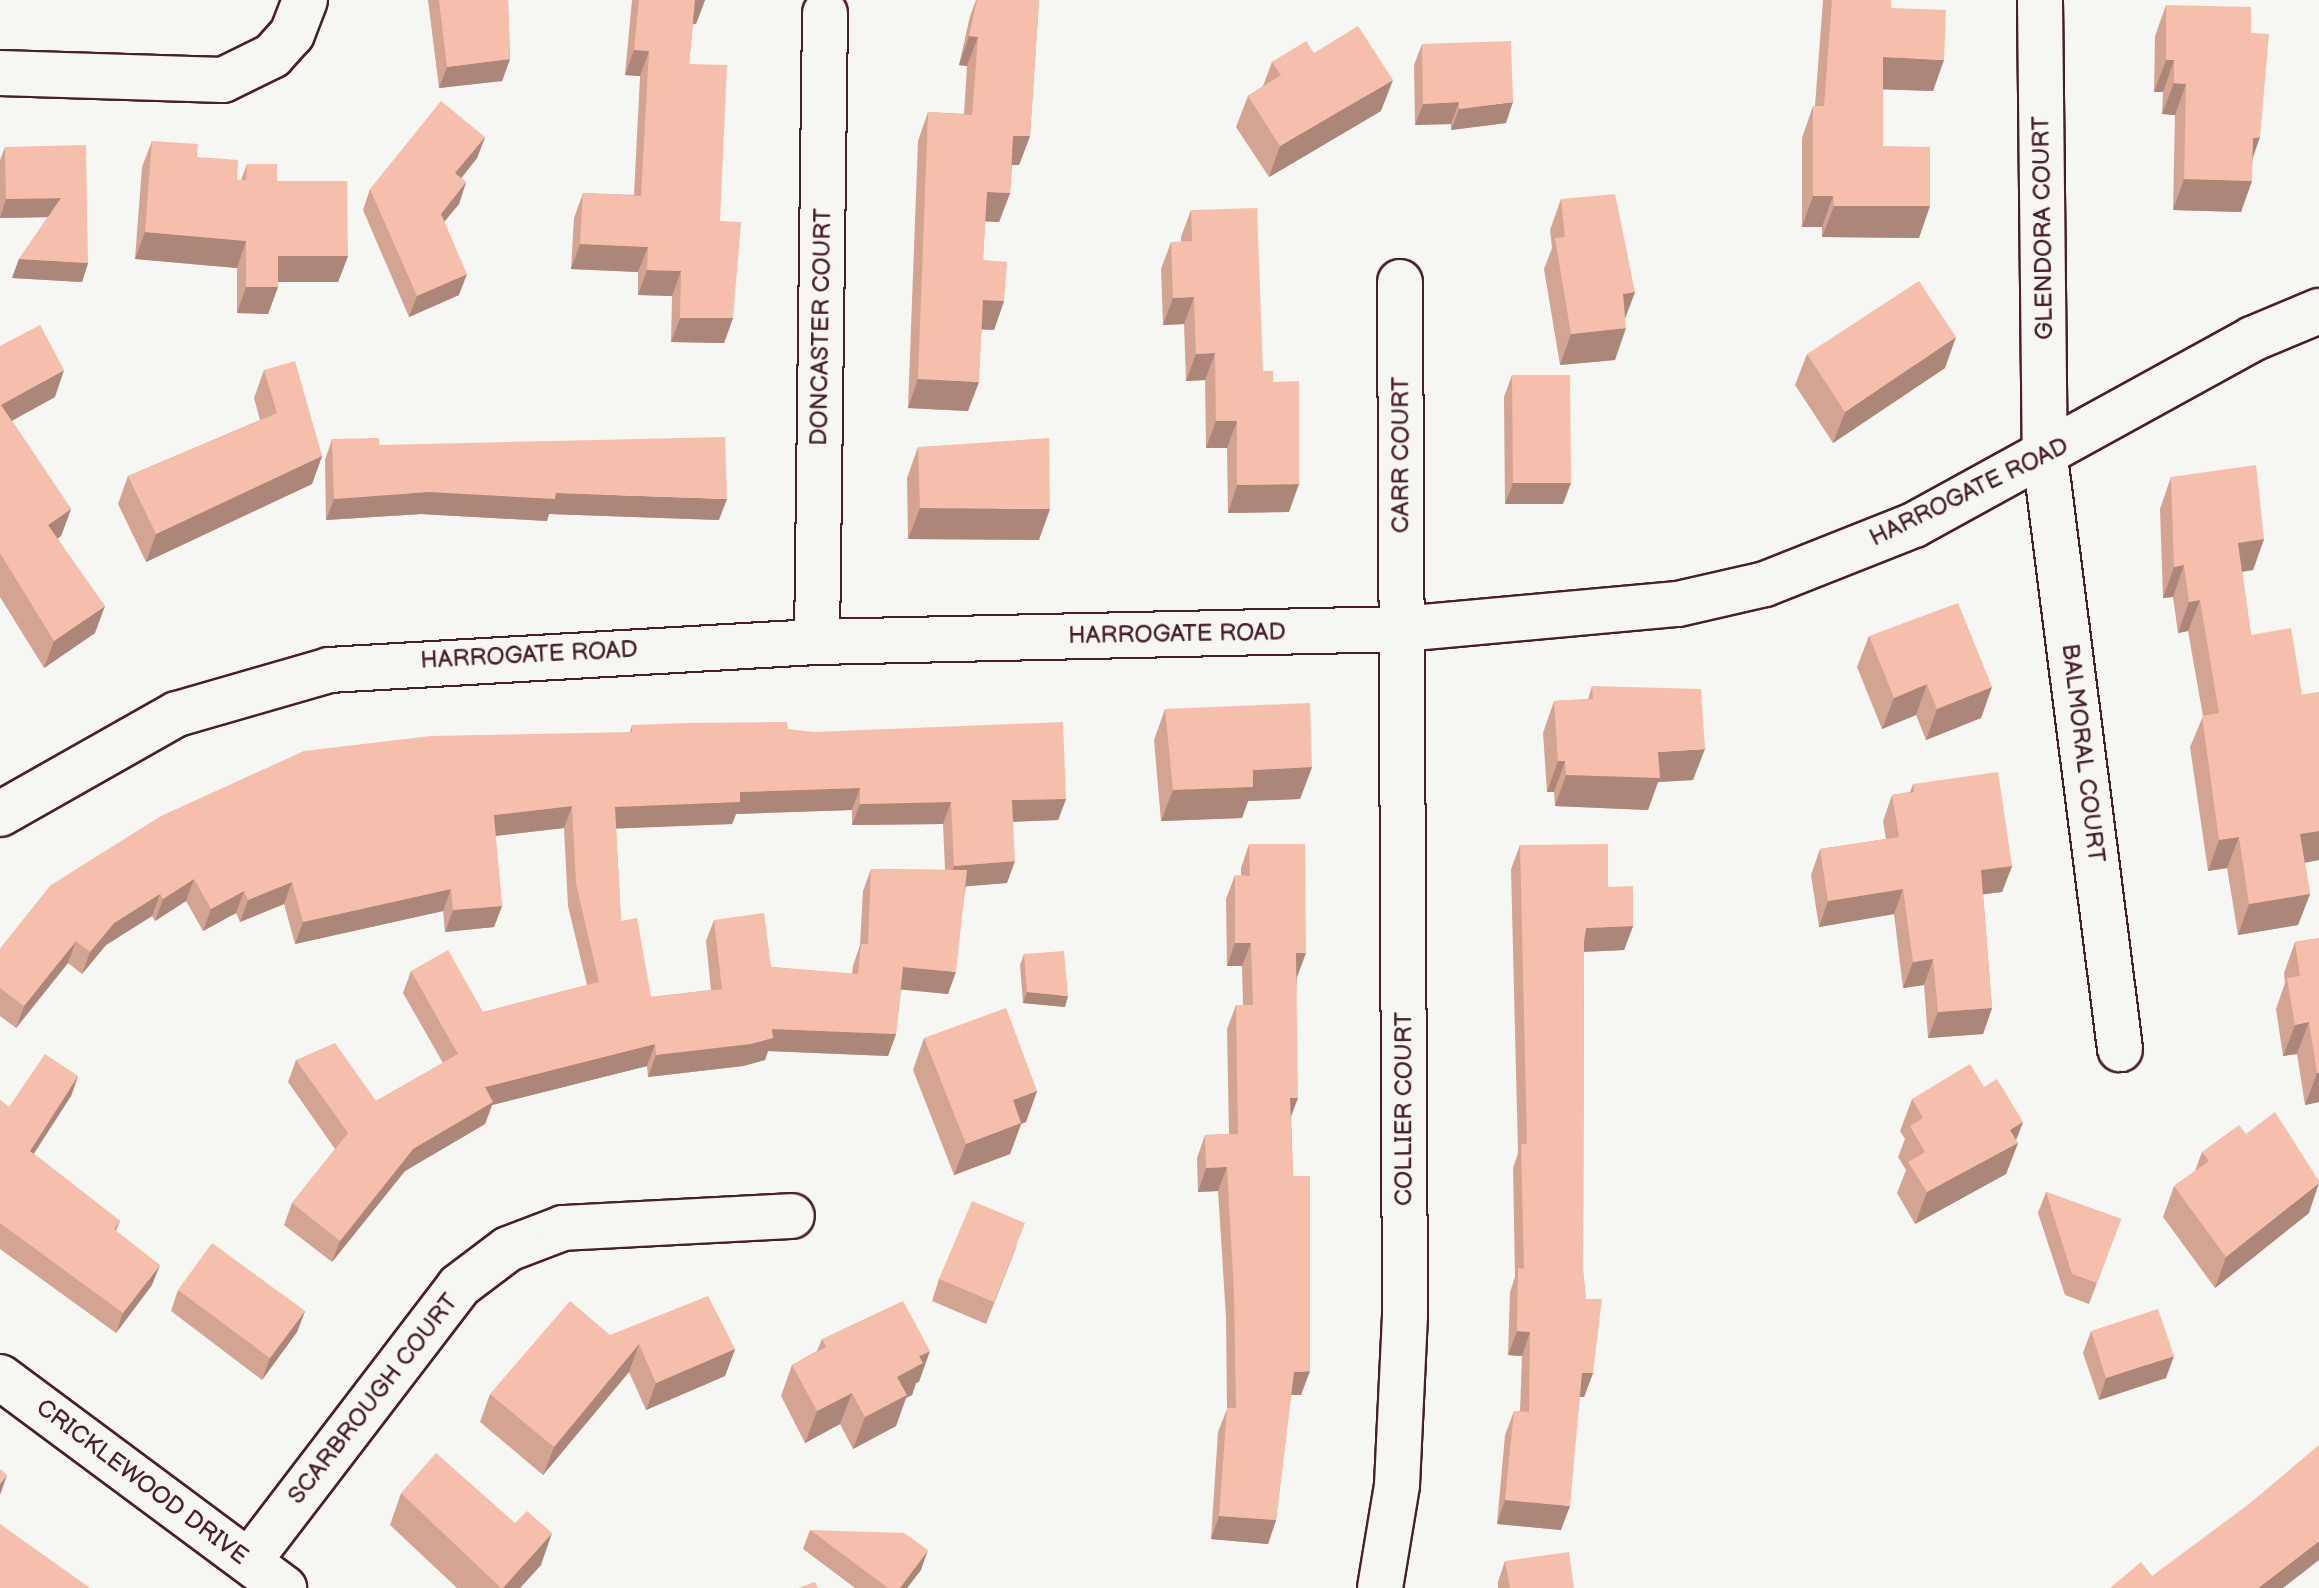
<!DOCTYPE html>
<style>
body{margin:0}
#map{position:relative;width:2319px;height:1588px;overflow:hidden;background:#f6f6f2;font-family:"Balsamiq Sans",sans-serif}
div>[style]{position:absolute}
.roads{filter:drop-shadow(2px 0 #4a1f2b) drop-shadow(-2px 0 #4a1f2b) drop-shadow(0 2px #4a1f2b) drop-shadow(0 -2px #4a1f2b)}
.minor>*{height:44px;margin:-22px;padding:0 22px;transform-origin:22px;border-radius:22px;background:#f6f6f2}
.wall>*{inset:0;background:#d4a493}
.shaded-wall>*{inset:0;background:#ac8678}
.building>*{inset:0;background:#f6bfab}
span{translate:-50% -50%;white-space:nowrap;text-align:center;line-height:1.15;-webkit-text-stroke:6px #f6f6f2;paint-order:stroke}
.street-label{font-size:24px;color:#4a1f2b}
</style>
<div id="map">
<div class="roads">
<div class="minor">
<div style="left:2040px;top:0;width:457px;rotate:89.4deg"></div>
<div style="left:2045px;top:457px;width:597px;rotate:82.78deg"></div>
<div style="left:0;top:73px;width:223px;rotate:1.8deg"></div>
<div style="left:223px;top:80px;width:55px;rotate:-26.1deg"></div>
<div style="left:272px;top:56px;width:30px;rotate:-48deg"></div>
<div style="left:292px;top:34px;width:36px;rotate:-69deg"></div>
<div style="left:817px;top:642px;width:629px;rotate:-89.27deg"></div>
<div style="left:0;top:814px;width:203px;rotate:-29.5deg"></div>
<div style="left:177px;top:714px;width:158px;rotate:-16.1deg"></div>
<div style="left:329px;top:670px;width:489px;rotate:-3.3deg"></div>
<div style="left:817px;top:642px;width:585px;rotate:-1.27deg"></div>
<div style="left:1402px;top:629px;width:277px;rotate:-5.2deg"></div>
<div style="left:1678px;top:604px;width:89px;rotate:-12.9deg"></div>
<div style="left:1765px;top:584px;width:160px;rotate:-21.6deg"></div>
<div style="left:1914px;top:525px;width:386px;rotate:-28.8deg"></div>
<div style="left:2252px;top:339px;width:73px;rotate:-22.7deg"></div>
<div style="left:0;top:1377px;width:354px;rotate:36.6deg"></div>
<div style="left:249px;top:1561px;width:346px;rotate:-52.6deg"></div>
<div style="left:459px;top:1286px;width:61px;rotate:-37.1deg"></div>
<div style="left:508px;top:1249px;width:59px;rotate:-20.9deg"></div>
<div style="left:563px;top:1228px;width:229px;rotate:-3deg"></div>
<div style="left:1380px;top:1588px;width:104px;rotate:-80.6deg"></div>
<div style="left:1397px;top:1485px;width:170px;rotate:-87.3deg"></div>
<div style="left:1405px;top:1315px;width:1033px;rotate:-90.28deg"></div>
</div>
</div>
<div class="wall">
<div style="clip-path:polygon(428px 0,508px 0,510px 59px,502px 81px,439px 88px)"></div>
<div style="clip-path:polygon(632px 0,705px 0,696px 24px,693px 23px,689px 64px,720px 221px,733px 318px,724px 343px,671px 342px,672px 296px,638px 295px,638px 272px,571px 269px,574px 218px,583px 193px,634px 195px,640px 76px,625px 75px)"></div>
<div style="clip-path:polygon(976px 0,1039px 0,1030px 136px,1019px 165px,1012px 165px,1010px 193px,999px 222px,985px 221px,983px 260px,1004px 301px,994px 330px,982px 329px,968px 411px,908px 408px,918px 141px,928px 112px,964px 114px,967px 66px,959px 65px,970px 16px)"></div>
<div style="clip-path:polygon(1823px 0,1891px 0,1891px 8px,1933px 91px,1883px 89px,1883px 146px,1919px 238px,1822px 237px,1822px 227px,1802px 227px,1802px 138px,1813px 106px,1815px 106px)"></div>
<div style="clip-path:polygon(2166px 5px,2253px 159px,2241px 212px,2173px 210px,2175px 115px,2162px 114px,2163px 92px,2154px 92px,2155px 36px)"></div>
<div style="clip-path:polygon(1422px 44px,1506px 123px,1451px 130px,1451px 124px,1415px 125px,1414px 65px)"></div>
<div style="clip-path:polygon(1314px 53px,1381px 111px,1269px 177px,1236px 127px,1248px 96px,1263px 86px,1272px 62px)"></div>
<div style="clip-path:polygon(485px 137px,477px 158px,461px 178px,466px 182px,459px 204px,444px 222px,459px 295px,409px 317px,363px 210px,370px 189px)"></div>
<div style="clip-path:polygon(152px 141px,197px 157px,237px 180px,241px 180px,247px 164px,277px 181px,348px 256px,338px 282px,278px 282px,278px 287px,268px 314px,237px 313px,237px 268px,135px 259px,142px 167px)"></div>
<div style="clip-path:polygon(5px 147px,88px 263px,82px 282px,12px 278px,19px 259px,48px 217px,0 218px,0 160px)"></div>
<div style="clip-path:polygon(1561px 199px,1635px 292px,1625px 318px,1615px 360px,1560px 365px,1544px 269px,1552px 248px,1550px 230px)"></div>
<div style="clip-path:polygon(1191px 210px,1263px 371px,1273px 382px,1289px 512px,1228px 513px,1227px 448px,1206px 448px,1205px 380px,1186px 381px,1184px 324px,1163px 325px,1161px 269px,1171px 242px,1181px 242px,1181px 237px)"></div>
<div style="clip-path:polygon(0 346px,55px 397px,12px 421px,71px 509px,61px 536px,58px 538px,95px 633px,44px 668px,0 597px)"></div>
<div style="clip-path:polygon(1807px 354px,1945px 368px,1833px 443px,1795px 385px)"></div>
<div style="clip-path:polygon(264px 370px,322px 456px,312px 484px,146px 562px,118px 504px,128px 476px,260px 420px,254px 398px)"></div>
<div style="clip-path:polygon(1512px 375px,1563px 504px,1505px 504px,1504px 397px)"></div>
<div style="clip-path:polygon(332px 439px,379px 445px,719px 520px,549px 514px,547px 521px,421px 514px,326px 520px,325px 460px)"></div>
<div style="clip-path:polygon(918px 447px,1039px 540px,908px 539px,907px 478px)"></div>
<div style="clip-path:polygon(2171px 477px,2264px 539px,2253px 570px,2242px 572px,2251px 635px,2302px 695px,2319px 692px,2319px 860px,2305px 863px,2310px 894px,2298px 925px,2238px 935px,2227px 868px,2208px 871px,2190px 747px,2203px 716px,2188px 631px,2178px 633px,2173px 597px,2163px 598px,2160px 509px)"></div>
<div style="clip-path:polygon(1869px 636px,1992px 687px,1981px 718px,1926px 740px,1916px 715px,1882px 729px,1857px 667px)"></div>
<div style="clip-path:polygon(1592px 686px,1693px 780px,1658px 782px,1648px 810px,1555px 806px,1554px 792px,1547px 792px,1543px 733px,1554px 701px,1588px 699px)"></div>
<div style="clip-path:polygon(1165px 709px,1312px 767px,1300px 799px,1248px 801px,1242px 818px,1161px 821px,1154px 740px)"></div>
<div style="clip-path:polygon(evenodd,632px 725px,788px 729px,1066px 799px,1058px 820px,1013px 822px,1007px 883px,966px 886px,948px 994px,901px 989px,896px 1034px,888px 1056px,768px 1051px,765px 1060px,743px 1066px,648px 1077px,647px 1066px,492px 1105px,485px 1124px,405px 1171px,332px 1262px,284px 1225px,292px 1203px,335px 1149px,288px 1082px,296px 1060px,376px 1101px,443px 1063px,403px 993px,411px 971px,483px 1012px,587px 985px,568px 906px,564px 828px,495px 836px,502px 906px,494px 927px,445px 932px,443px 911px,295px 944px,284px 904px,240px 922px,236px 913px,203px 931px,186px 901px,155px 921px,152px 916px,106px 945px,82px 974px,68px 963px,16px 1028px,0 1016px,0 949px,51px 885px,630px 732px,632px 725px,852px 810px,852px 825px,943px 824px,945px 870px,871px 869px,863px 891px,860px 945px,853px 966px,852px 974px,771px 967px,714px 920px,706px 941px,711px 990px,651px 997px,621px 921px,616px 828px,732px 824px,736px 814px,852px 810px)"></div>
<div style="clip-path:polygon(1913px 784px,2012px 866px,2002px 892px,1983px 894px,1992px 1008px,1983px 1034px,1928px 1038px,1924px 985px,1903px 988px,1894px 914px,1819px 927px,1811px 875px,1820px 849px,1886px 839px,1883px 821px,1892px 795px,1910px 792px)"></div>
<div style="clip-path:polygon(1249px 844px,1297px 977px,1291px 1116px,1301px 1395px,1291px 1395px,1276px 1520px,1268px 1544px,1211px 1539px,1218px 1432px,1227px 1409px,1226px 1317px,1218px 1191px,1198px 1192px,1197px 1158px,1205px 1135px,1229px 1134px,1227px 1029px,1236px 1005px,1243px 1005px,1242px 966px,1227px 966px,1226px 899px,1235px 875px,1241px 876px,1241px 868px)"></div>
<div style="clip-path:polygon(1520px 845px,1608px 887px,1633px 926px,1624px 950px,1584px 952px,1583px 1270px,1593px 1373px,1584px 1397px,1580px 1397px,1561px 1530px,1497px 1524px,1505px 1435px,1514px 1411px,1520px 1411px,1522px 1356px,1508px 1355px,1510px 1292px,1515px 1277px,1513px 1168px,1518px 1153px,1511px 869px)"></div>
<div style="clip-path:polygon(2319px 938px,2319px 1102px,2305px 1105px,2297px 1054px,2283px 1056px,2276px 1009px,2285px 983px,2284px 973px,2295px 942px)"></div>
<div style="clip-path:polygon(1024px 954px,1065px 1007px,1023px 1003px,1020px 965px)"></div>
<div style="clip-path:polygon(924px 1038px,1037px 1091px,1026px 1122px,1021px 1124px,1010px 1154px,954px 1175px,913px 1070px)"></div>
<div style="clip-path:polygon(78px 1076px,71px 1096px,34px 1154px,120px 1221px,116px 1231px,152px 1285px,116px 1333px,0 1249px,0 1100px,9px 1107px)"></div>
<div style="clip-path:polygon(1984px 1087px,2023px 1122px,2016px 1140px,2018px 1143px,2006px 1174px,1915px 1224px,1897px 1193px,1906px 1170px,1898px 1157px,1905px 1139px,1900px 1131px,1912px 1099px)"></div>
<div style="clip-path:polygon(2202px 1152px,2309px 1213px,2215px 1288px,2163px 1217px,2174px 1186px,2195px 1171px)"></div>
<div style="clip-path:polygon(2046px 1192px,2121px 1219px,2089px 1304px,2065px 1295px,2038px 1213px)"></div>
<div style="clip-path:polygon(1017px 1245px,986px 1324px,932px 1301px,939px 1279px)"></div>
<div style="clip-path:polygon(178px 1290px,305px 1311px,297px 1332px,262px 1380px,171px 1311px)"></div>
<div style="clip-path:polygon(2091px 1331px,2166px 1378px,2099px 1400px,2083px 1353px)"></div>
<div style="clip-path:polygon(610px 1335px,735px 1349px,725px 1376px,646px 1410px,629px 1372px,543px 1475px,480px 1422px,490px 1394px)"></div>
<div style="clip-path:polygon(822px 1339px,919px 1382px,916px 1383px,912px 1395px,906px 1398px,896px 1426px,853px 1449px,840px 1424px,805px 1443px,781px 1396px,792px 1365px,817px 1351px)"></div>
<div style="clip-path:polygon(401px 1493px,541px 1565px,520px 1588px,457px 1588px,390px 1525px)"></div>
<div style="clip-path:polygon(810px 1530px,921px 1570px,907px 1588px,855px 1588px,803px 1549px)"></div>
<div style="clip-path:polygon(1505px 1561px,1574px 1588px,1498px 1588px,1498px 1582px)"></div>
</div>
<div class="shaded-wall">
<div style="clip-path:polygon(694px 0,705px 0,696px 24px,686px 23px)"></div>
<div style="clip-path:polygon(969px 36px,978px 37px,967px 66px,959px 65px)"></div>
<div style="clip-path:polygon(634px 50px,649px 51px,640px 76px,625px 75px)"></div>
<div style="clip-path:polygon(1883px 57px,1944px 60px,1933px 91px,1872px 89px)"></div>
<div style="clip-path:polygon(510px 59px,502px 81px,439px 88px,447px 67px)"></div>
<div style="clip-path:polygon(2166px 60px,2174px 60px,2163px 92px,2154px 92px)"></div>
<div style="clip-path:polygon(1393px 80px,1381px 111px,1269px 177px,1280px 146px)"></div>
<div style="clip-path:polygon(2174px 83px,2186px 84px,2175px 115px,2162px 114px)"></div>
<div style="clip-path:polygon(1459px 102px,1451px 124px,1415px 125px,1423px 104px)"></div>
<div style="clip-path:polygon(1513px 102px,1506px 123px,1451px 130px,1459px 109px)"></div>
<div style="clip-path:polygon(1013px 136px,1030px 136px,1019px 165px,1003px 165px)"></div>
<div style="clip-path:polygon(485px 137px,477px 158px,448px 195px,455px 173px)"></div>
<div style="clip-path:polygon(2260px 137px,2249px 169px,2253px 138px)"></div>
<div style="clip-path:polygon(2184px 179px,2252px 181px,2241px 212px,2173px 210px)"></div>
<div style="clip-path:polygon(466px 182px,459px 204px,433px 235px,441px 214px)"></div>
<div style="clip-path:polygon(987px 192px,1010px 193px,999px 222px,976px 221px)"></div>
<div style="clip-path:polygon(1813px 196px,1833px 196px,1822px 227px,1802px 227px)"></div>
<div style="clip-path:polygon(61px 198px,55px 217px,0 218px,6px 199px)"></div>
<div style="clip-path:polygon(1834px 206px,1930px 206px,1919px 238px,1822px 237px)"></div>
<div style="clip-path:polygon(145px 232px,246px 241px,237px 268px,135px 259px)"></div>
<div style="clip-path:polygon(580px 244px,648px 247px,638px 272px,571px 269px)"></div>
<div style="clip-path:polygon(278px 256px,348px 256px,338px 282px,268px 282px)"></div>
<div style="clip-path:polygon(19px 259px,88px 263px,82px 282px,12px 278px)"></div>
<div style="clip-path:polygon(647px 270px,681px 271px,672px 296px,638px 295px)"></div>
<div style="clip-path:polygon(467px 274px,459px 295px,409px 317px,417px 296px)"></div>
<div style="clip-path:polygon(246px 287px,278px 287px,268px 314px,237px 313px)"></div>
<div style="clip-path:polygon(1635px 292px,1623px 324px,1623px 294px)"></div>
<div style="clip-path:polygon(1194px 297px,1184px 324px,1163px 325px,1173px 298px)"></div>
<div style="clip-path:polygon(983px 300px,1004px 301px,994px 330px,973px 329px)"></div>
<div style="clip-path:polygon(680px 318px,733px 318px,724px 343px,671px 342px)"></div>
<div style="clip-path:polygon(1626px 328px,1615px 360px,1560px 365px,1571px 334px)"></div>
<div style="clip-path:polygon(1956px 337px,1945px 368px,1833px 443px,1845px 412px)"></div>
<div style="clip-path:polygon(1215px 353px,1205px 380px,1186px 381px,1196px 354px)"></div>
<div style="clip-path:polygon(64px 370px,55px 397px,0 427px,1px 405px)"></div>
<div style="clip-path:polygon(918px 379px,979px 382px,968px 411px,908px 408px)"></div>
<div style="clip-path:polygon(1216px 421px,1237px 421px,1227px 448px,1206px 448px)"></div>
<div style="clip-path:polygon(322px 456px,312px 484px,146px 562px,156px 534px)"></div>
<div style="clip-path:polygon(1513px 483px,1571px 483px,1563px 504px,1505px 504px)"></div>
<div style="clip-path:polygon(1299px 484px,1289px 512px,1228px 513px,1237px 485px)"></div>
<div style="clip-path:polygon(428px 492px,556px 493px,727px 499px,719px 520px,549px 514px,547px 521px,421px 514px,326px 520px,334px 499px)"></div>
<div style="clip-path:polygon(920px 508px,1050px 509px,1039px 540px,908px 539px)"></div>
<div style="clip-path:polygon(71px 509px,61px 536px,39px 552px,48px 525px)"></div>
<div style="clip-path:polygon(2264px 539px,2253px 570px,2226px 574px,2238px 543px)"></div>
<div style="clip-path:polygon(2184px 565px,2173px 597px,2163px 598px,2174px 567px)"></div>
<div style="clip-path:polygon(2200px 600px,2188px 631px,2178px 633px,2189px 602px)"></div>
<div style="clip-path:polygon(105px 606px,95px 633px,44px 668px,54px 641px)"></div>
<div style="clip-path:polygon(1927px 684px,1916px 715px,1882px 729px,1894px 698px)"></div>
<div style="clip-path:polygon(1992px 687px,1981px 718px,1926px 740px,1937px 709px)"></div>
<div style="clip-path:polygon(1705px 749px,1693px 780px,1658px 782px,1648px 810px,1555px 806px,1566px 775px,1658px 752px)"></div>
<div style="clip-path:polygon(1558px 761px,1565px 761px,1554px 792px,1547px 792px)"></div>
<div style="clip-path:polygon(1312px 767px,1300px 799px,1248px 801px,1242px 818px,1161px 821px,1173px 790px,1253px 770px)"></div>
<div style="clip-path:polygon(860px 788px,852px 810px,736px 814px,732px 824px,607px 829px,615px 807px,740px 792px)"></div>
<div style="clip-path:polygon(1066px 799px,1058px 820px,1004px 822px,1012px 800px)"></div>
<div style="clip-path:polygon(951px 802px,943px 824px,852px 825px,860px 804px)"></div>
<div style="clip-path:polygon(572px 806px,564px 828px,486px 837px,494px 815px)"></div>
<div style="clip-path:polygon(2319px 831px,2319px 860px,2289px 865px,2300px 834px)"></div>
<div style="clip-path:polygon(2239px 837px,2227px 868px,2208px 871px,2219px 840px)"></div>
<div style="clip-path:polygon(1015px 861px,1007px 883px,946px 888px,954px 866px)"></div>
<div style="clip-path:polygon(2012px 866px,2002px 892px,1971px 896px,1981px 870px)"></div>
<div style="clip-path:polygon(194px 879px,186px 901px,155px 921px,163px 899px)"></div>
<div style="clip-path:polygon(292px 882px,284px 904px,240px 922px,248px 900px)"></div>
<div style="clip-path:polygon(451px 889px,443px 911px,295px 944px,303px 922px)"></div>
<div style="clip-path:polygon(1903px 889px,1894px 914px,1819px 927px,1828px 901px)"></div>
<div style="clip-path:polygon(244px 891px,236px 913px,203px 931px,211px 909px)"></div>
<div style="clip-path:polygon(160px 894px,152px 916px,106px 945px,82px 974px,90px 952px,114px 923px)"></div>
<div style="clip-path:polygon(2310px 894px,2298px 925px,2238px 935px,2249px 904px)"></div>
<div style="clip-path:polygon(502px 906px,494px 927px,445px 932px,453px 910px)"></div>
<div style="clip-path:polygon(1633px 926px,1624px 950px,1577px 952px,1586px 928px)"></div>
<div style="clip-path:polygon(76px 941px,68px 963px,16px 1028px,24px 1006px)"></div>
<div style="clip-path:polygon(1235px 943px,1251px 943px,1242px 966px,1227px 966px)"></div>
<div style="clip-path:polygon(1296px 953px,1306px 953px,1297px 977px,1287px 977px)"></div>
<div style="clip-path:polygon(1933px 959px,1924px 985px,1903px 988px,1913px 962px)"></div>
<div style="clip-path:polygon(903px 967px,956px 972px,948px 994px,895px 989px)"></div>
<div style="clip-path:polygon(1027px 992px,1068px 996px,1065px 1007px,1023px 1003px)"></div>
<div style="clip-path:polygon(1992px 1008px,1983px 1034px,1928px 1038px,1938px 1012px)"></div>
<div style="clip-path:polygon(2309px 1022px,2297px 1054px,2283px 1056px,2295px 1025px)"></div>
<div style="clip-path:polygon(772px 1029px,896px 1034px,888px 1056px,768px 1051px,765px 1060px,743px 1066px,648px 1077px,656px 1055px)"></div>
<div style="clip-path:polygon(655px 1044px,647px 1066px,492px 1105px,485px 1124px,405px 1171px,332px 1262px,340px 1241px,413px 1149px,485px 1087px)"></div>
<div style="clip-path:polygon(2317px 1073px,2319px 1073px,2319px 1102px,2305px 1105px)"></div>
<div style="clip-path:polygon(78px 1076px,71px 1096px,22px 1171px,30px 1151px)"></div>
<div style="clip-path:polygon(1037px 1091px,1026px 1122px,1021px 1124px,1010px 1154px,954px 1175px,966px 1144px,1013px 1100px)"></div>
<div style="clip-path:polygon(1290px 1098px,1298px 1098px,1289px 1122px)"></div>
<div style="clip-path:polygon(2023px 1122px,2014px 1145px,2018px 1143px,2006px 1174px,1915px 1224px,1927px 1192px,2010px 1130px)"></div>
<div style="clip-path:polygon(1227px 1167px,1218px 1191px,1198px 1192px,1206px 1168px)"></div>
<div style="clip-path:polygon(2319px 1183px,2309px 1213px,2215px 1288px,2226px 1257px)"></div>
<div style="clip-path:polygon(160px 1265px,152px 1285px,116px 1333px,123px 1313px)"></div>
<div style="clip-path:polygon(305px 1311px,297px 1332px,262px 1380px,270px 1358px)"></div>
<div style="clip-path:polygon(1517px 1331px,1530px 1332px,1522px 1356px,1508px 1355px)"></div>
<div style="clip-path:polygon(639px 1344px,629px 1372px,543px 1475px,554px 1447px)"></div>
<div style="clip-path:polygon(735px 1349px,725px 1376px,646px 1410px,656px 1383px)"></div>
<div style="clip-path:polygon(930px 1351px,919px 1382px,916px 1383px,912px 1395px,906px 1398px,896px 1426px,853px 1449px,865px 1417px,897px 1377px,919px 1356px)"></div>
<div style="clip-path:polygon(2174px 1356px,2166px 1378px,2099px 1400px,2106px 1378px)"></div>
<div style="clip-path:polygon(1310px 1371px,1301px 1395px,1285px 1395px,1294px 1372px)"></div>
<div style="clip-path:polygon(1582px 1373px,1593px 1373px,1584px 1397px,1574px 1397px)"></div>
<div style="clip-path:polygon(852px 1393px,840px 1424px,805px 1443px,817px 1411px)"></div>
<div style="clip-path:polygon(7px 1475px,0 1495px,0 1484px)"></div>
<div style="clip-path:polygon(1505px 1500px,1570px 1506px,1561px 1530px,1497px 1524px)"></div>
<div style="clip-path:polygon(1219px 1516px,1276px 1520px,1268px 1544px,1211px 1539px)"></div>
<div style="clip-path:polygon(552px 1533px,541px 1565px,520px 1588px,503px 1588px)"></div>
<div style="clip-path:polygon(2319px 1541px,2319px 1560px,2283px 1588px,2258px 1588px)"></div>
<div style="clip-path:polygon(928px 1550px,921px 1570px,907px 1588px,900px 1588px)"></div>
</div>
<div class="building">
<div style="clip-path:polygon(439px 0,508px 0,510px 59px,447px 67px)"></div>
<div style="clip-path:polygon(639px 0,695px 0,689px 64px,727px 65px,720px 221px,741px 222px,733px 318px,680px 318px,681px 271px,647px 270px,648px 247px,580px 244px,583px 193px,641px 196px,649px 51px,634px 50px)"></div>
<div style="clip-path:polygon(977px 0,1039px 0,1030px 136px,1013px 136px,1010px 193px,987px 192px,983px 260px,1007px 262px,1004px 301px,983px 300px,979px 382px,918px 379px,928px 112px,972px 115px,978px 37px,969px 36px)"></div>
<div style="clip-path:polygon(1832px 0,1891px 0,1891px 8px,1946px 10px,1944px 60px,1883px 57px,1883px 146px,1930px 147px,1930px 206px,1834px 206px,1833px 196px,1813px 196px,1813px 106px,1824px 106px)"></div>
<div style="clip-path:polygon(2166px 5px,2251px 7px,2251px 33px,2269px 34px,2260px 137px,2253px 138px,2252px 181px,2184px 179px,2186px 84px,2174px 83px,2174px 60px,2166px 60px)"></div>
<div style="clip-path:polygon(1358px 26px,1393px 80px,1280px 146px,1248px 96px,1281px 75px,1272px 62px,1306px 41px,1314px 53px)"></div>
<div style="clip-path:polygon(1511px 41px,1513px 102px,1459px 109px,1459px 102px,1423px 104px,1422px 44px)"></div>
<div style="clip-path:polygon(441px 101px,485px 137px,455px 173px,466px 182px,441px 214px,467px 274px,417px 296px,370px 189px)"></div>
<div style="clip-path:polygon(152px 141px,198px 144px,197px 157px,238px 160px,237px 180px,246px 180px,247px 164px,277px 164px,277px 181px,347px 181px,348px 256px,278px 256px,278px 287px,246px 287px,246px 241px,145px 232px)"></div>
<div style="clip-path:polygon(86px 145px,88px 263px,19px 259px,61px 198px,6px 199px,5px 147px)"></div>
<div style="clip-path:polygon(1615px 194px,1635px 292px,1623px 294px,1626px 328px,1571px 334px,1555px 238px,1565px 237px,1561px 199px)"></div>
<div style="clip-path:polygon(1257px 208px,1263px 371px,1273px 371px,1273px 382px,1299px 381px,1299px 484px,1237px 485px,1237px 421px,1216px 421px,1215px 353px,1196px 354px,1194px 297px,1173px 298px,1171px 242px,1192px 241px,1191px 210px)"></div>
<div style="clip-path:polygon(1919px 281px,1956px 337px,1845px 412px,1807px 354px)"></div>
<div style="clip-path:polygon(40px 325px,64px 370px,1px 405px,71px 509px,48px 525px,105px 606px,54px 641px,0 553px,0 346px)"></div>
<div style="clip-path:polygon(295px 361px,322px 456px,156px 534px,128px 476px,277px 413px,264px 370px)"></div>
<div style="clip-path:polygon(1512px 375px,1570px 375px,1571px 483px,1513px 483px)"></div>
<div style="clip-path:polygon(725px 437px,727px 499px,556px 493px,555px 499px,428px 492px,334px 499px,332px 439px,379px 438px,379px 445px)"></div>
<div style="clip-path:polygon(1049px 438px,1050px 509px,920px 508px,918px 447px)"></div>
<div style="clip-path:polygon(2256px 465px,2264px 539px,2238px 543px,2251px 635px,2291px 628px,2302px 695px,2319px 692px,2319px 831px,2300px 834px,2310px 894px,2249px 904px,2239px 837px,2219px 840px,2202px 716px,2219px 713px,2200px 600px,2189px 602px,2184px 565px,2174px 567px,2171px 477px)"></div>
<div style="clip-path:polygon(1958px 603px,1992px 687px,1937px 709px,1927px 684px,1894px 698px,1869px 636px)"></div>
<div style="clip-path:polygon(1592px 686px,1701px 689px,1705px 749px,1658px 752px,1660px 778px,1566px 775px,1565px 761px,1558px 761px,1554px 701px,1593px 699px)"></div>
<div style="clip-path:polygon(1310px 703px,1312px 767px,1253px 770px,1253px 787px,1173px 790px,1165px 709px)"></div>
<div style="clip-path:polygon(787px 722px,788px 729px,814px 732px,1063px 722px,1066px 799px,1012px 800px,1015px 861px,954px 866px,951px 802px,860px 804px,860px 788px,740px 792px,740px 802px,615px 807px,621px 921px,637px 918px,651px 997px,722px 989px,714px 920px,764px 913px,771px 967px,858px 974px,861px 944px,868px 944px,871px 869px,967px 870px,956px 972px,903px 967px,896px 1034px,772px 1029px,773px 1038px,751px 1044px,656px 1055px,655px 1044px,485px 1087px,493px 1102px,413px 1149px,340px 1241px,292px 1203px,348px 1133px,296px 1060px,335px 1043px,376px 1101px,458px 1054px,411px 971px,448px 950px,483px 1012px,599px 982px,576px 884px,572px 806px,494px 815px,502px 906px,453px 910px,451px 889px,303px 922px,292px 882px,248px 900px,244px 891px,211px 909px,194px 879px,163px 899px,160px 894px,114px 923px,90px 952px,76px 941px,24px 1006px,0 988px,0 949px,51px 885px,161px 816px,304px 751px,431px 736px,632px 732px,632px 725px,687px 723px)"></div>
<div style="clip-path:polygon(1998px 772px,2012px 866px,1981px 870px,1992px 1008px,1938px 1012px,1933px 959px,1913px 962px,1903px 889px,1828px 901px,1820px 849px,1899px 837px,1892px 795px,1914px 792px,1913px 784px)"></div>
<div style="clip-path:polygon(1249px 844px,1305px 844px,1306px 953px,1296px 953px,1298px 1098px,1290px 1098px,1293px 1176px,1310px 1176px,1310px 1371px,1294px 1372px,1276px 1520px,1219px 1516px,1227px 1408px,1236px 1408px,1234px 1293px,1227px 1167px,1206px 1168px,1205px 1135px,1238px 1134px,1236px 1005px,1253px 1005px,1251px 943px,1235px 943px,1235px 875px,1250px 876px)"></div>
<div style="clip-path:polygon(1608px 844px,1608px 887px,1633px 886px,1633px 926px,1586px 928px,1584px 942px,1583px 1270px,1586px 1299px,1602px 1299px,1593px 1373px,1582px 1373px,1570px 1506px,1505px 1500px,1514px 1411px,1529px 1412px,1530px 1332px,1517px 1331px,1518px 1268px,1524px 1269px,1521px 1144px,1527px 1144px,1520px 845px)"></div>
<div style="clip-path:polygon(2319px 938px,2319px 1073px,2317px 1073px,2309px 1022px,2295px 1025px,2287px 978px,2300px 976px,2295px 942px)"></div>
<div style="clip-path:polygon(1064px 951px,1068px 996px,1027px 992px,1024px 954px)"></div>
<div style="clip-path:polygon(1006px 1008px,1037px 1091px,1013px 1100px,1021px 1123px,966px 1144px,924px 1038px)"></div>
<div style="clip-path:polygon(45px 1054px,78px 1076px,30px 1151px,120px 1221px,114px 1229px,160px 1265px,123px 1313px,0 1223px,0 1100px,9px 1107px)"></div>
<div style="clip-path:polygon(1970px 1064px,1984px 1087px,1997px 1079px,2023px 1122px,2010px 1130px,2018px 1143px,1927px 1192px,1908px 1162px,1925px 1152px,1910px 1126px,1923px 1118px,1912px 1099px)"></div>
<div style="clip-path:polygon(2275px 1112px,2319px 1181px,2319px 1183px,2226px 1257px,2174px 1186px,2209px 1161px,2202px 1152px,2239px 1125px,2246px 1134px)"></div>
<div style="clip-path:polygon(2046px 1192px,2121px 1219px,2097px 1283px,2072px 1274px)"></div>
<div style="clip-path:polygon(972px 1201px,1025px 1223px,994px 1302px,939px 1279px)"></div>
<div style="clip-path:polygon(212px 1243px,305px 1311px,270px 1358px,178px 1290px)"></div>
<div style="clip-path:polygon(708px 1296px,735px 1349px,656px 1383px,639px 1344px,554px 1447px,490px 1394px,570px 1301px,610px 1335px)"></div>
<div style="clip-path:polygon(903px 1301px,930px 1351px,919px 1356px,923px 1363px,897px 1377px,907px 1395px,865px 1417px,852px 1393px,817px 1411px,792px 1365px,826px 1347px,822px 1339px)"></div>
<div style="clip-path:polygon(2158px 1309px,2174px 1356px,2106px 1378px,2091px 1331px)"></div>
<div style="clip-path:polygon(2319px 1445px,2319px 1541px,2258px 1588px,2110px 1588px,2141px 1562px,2152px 1576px,2249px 1504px)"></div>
<div style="clip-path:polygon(436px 1453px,515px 1523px,527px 1511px,552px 1533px,503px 1588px,501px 1588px,401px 1493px)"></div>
<div style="clip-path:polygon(0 1469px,7px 1475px,0 1484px)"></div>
<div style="clip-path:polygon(0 1524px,90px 1588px,0 1588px)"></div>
<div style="clip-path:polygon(810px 1530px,904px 1533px,928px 1550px,900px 1588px,888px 1588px)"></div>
<div style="clip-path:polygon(1569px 1552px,1574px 1588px,1510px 1588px,1505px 1561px)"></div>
<div style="clip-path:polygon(815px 1582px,818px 1588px,798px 1588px)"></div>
</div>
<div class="street-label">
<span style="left:2043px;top:228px;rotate:-91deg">GLENDORA COURT</span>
<span style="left:821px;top:327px;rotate:-89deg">DONCASTER COURT</span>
<span style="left:1401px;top:455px;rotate:-90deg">CARR COURT</span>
<span style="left:1969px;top:492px;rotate:-26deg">HARROGATE ROAD</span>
<span style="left:1177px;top:634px;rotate:-1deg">HARROGATE ROAD</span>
<span style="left:529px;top:655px;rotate:-3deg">HARROGATE ROAD</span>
<span style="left:2083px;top:753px;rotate:83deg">BALMORAL COURT</span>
<span style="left:1404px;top:1109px;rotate:-90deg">COLLIER COURT</span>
<span style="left:373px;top:1399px;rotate:-52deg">SCARBROUGH COURT</span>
<span style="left:142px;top:1482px;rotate:37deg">CRICKLEWOOD DRIVE</span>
</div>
</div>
